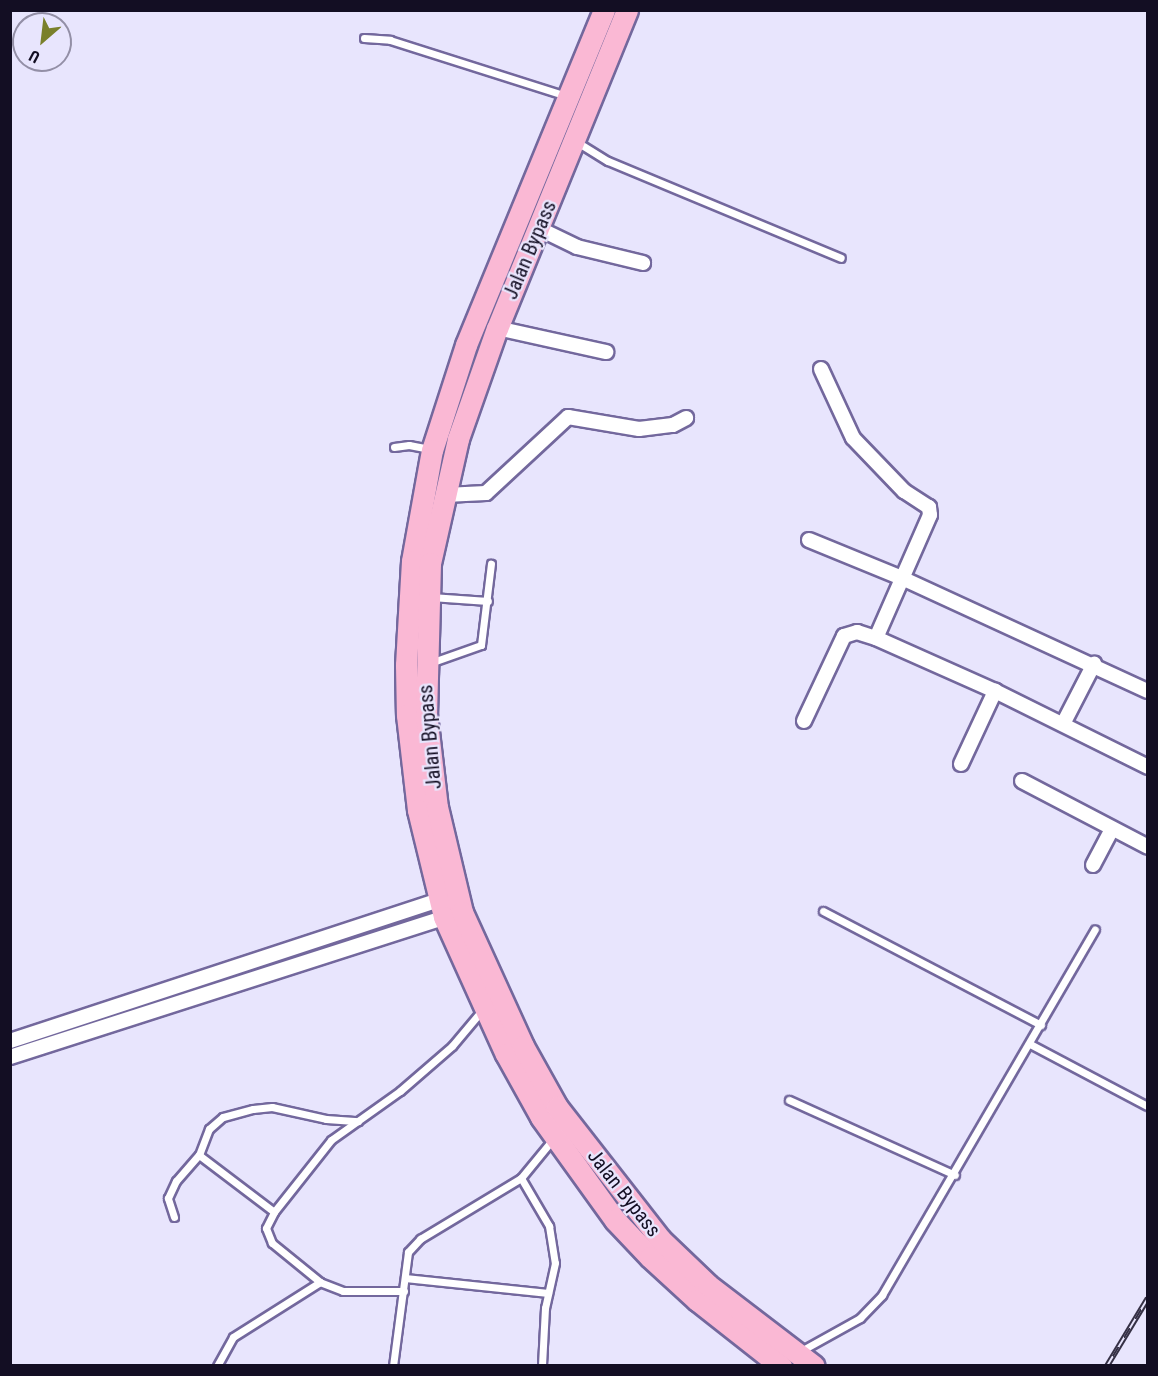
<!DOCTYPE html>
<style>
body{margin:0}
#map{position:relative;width:1158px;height:1376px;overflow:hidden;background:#e8e5fd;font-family:"Roboto Condensed",sans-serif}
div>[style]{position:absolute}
.roads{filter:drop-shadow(2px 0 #73689d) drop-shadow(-2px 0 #73689d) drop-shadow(0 2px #73689d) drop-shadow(0 -2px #73689d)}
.service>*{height:7px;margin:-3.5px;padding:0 3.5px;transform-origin:3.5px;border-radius:3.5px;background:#fff}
.minor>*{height:14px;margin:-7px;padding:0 7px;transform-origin:7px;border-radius:7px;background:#fff}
.trunk>*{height:21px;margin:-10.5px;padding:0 10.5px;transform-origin:10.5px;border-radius:10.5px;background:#fab8d4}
.rail>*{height:6px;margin-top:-3px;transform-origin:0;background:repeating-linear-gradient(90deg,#e8e5fd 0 11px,#353045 0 22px);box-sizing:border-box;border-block:2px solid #353045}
span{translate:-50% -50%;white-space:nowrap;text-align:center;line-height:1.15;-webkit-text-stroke:4.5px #e8e5fd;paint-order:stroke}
.street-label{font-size:20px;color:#130e23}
.frame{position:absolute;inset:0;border:12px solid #130e23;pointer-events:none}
.north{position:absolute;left:12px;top:12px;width:60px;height:60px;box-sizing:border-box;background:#e8e5fd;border:2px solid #938fa6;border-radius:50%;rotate:208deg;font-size:16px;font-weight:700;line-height:24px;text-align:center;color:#130e23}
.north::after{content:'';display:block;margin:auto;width:21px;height:27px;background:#7a802b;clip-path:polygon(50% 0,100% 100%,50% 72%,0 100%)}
</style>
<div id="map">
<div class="roads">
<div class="service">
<div style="left:364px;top:38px;width:26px;rotate:4deg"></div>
<div style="left:390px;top:40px;width:186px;rotate:17.6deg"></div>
<div style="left:577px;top:142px;width:36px;rotate:32deg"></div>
<div style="left:608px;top:161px;width:252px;rotate:22.6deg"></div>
<div style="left:394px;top:447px;width:15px;rotate:-8deg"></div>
<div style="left:409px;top:445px;width:21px;rotate:11deg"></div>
<div style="left:431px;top:597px;width:57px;rotate:4deg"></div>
<div style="left:430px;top:663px;width:54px;rotate:-19.4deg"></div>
<div style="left:481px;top:645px;width:82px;rotate:-83deg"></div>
<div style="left:823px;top:911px;width:246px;rotate:27.6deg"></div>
<div style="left:1030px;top:1044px;width:132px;rotate:27.9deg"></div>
<div style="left:789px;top:1100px;width:182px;rotate:24.3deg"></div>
<div style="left:199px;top:1155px;width:28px;rotate:-69deg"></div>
<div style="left:209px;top:1129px;width:18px;rotate:-41deg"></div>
<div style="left:223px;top:1117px;width:31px;rotate:-15deg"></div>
<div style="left:253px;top:1109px;width:19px;rotate:-6deg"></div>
<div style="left:272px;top:1107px;width:55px;rotate:12.5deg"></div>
<div style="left:326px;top:1119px;width:32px;rotate:4deg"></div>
<div style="left:521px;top:1178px;width:56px;rotate:59.7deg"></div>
<div style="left:549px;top:1226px;width:37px;rotate:81deg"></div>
<div style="left:555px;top:1263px;width:46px;rotate:102.5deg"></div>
<div style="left:545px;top:1308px;width:58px;rotate:93deg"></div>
<div style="left:174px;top:1217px;width:20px;rotate:-108deg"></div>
<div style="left:168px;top:1198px;width:19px;rotate:-65deg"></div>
<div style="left:176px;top:1181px;width:35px;rotate:-49deg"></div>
<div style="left:199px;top:1155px;width:94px;rotate:37.2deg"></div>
<div style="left:405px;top:1278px;width:144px;rotate:6deg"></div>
<div style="left:404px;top:1291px;width:61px;rotate:180deg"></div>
<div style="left:343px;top:1291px;width:25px;rotate:-159deg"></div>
<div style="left:320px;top:1282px;width:62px;rotate:-140.9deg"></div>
<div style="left:272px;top:1243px;width:16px;rotate:-112deg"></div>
<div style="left:266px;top:1228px;width:18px;rotate:-63deg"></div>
<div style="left:274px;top:1212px;width:92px;rotate:-51.6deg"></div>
<div style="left:331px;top:1140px;width:85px;rotate:-35.4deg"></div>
<div style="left:400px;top:1091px;width:69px;rotate:-40.9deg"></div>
<div style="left:452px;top:1046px;width:48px;rotate:-50deg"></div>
<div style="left:799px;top:1352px;width:70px;rotate:-29.1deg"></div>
<div style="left:860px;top:1318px;width:32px;rotate:-46deg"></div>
<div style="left:882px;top:1295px;width:423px;rotate:-59.8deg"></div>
<div style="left:217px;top:1366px;width:33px;rotate:-61deg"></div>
<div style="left:233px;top:1337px;width:103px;rotate:-32.3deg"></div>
<div style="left:393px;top:1366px;width:115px;rotate:-82.5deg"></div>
<div style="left:408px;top:1252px;width:18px;rotate:-47deg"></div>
<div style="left:420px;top:1239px;width:118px;rotate:-31.1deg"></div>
<div style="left:521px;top:1178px;width:50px;rotate:-50.6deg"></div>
</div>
<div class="minor">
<div style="left:540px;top:229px;width:41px;rotate:25.9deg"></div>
<div style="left:577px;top:247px;width:68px;rotate:13.6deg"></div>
<div style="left:497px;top:328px;width:112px;rotate:12.4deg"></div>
<div style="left:821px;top:369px;width:76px;rotate:65.1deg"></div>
<div style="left:853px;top:438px;width:74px;rotate:46.1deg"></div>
<div style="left:904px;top:491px;width:30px;rotate:33deg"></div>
<div style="left:929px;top:507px;width:8px;rotate:83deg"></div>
<div style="left:930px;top:515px;width:134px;rotate:113.7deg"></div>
<div style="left:876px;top:638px;width:130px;rotate:24deg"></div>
<div style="left:995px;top:691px;width:171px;rotate:26.4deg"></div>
<div style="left:445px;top:495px;width:41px;rotate:-2.8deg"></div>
<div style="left:486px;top:493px;width:112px;rotate:-42.8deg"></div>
<div style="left:568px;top:417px;width:72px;rotate:9.6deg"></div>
<div style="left:639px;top:429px;width:34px;rotate:-7deg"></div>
<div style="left:673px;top:425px;width:15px;rotate:-28deg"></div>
<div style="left:809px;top:540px;width:103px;rotate:22.3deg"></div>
<div style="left:904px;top:579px;width:268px;rotate:24.7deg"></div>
<div style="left:804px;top:721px;width:94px;rotate:-64.8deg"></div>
<div style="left:844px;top:636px;width:14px;rotate:-17deg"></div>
<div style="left:857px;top:632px;width:20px;rotate:18deg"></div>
<div style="left:1063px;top:724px;width:68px;rotate:-62.7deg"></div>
<div style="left:961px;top:764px;width:81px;rotate:-65deg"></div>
<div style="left:1022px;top:781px;width:142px;rotate:27.6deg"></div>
<div style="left:1093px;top:865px;width:41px;rotate:-62.2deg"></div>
<div style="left:10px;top:1041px;width:460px;rotate:-18.2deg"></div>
<div style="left:10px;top:1057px;width:463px;rotate:-17.8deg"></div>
</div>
<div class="trunk">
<div style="left:604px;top:10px;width:362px;rotate:112.4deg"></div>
<div style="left:466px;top:345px;width:110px;rotate:107.9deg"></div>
<div style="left:432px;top:450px;width:113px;rotate:100.2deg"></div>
<div style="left:412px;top:561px;width:104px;rotate:93.3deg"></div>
<div style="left:406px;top:665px;width:50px;rotate:88.9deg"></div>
<div style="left:407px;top:715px;width:96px;rotate:83.4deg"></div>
<div style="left:418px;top:810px;width:110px;rotate:76.3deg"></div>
<div style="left:444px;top:917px;width:150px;rotate:65.7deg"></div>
<div style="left:506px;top:1054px;width:72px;rotate:60.9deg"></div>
<div style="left:541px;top:1117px;width:127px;rotate:54.3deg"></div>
<div style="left:615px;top:1220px;width:51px;rotate:46.6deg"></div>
<div style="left:650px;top:1257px;width:64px;rotate:42.5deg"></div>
<div style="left:697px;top:1300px;width:107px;rotate:38.2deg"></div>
<div style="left:627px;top:10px;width:344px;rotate:112.2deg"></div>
<div style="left:497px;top:328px;width:118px;rotate:109.4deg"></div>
<div style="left:458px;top:439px;width:127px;rotate:102.7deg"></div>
<div style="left:430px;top:563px;width:151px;rotate:91.5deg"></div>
<div style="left:426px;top:714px;width:94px;rotate:83.3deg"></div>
<div style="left:437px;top:807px;width:108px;rotate:76.6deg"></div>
<div style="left:462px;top:912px;width:147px;rotate:65.5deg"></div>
<div style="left:523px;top:1046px;width:70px;rotate:60.9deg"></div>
<div style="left:557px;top:1107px;width:167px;rotate:52deg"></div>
<div style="left:660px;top:1239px;width:66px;rotate:43.8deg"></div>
<div style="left:708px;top:1285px;width:133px;rotate:37.4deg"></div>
</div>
</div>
<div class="rail">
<div style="left:1107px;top:1366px;width:79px;rotate:-58.9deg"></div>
</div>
<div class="street-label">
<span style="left:530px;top:250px;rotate:-67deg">Jalan Bypass</span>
<span style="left:430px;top:737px;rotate:-95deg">Jalan Bypass</span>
<span style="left:624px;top:1193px;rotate:52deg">Jalan Bypass</span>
</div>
<div class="frame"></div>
<div class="north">U</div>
</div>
